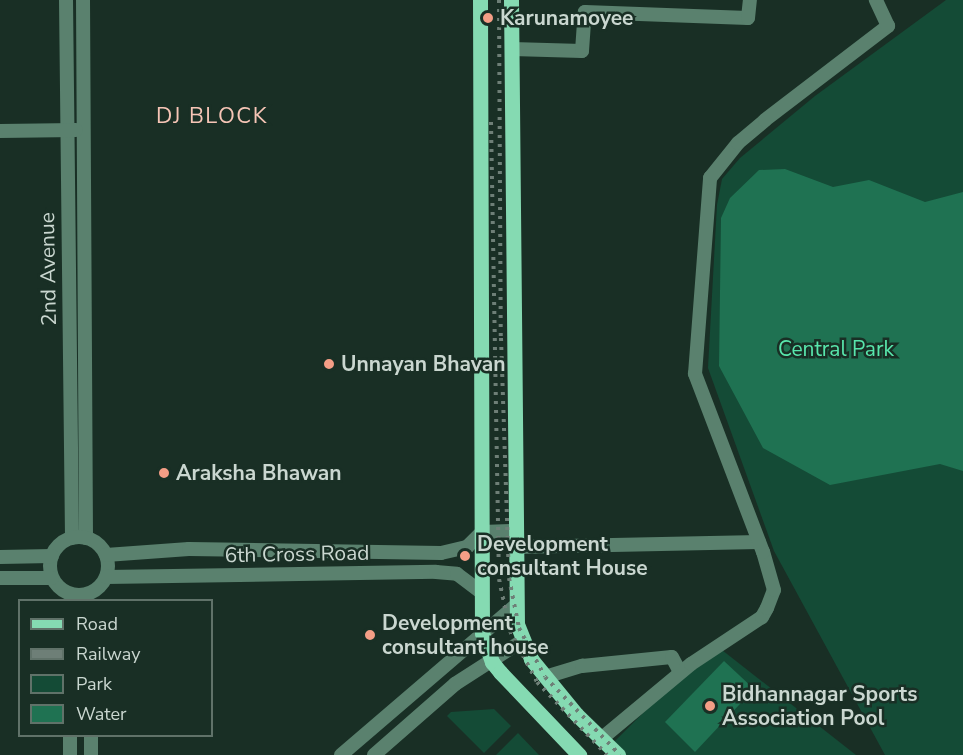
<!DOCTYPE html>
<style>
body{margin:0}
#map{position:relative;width:963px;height:755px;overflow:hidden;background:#192f25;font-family:"Nunito Sans",sans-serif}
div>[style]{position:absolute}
.green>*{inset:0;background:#144b36}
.water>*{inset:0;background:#1f7252}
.minor>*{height:14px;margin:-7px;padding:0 7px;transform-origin:7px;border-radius:7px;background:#5a816e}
.minor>.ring{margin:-7px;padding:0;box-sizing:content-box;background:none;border:14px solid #5a816e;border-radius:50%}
.major>*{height:15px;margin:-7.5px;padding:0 7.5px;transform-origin:7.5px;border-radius:7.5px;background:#85dab2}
.rail>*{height:4px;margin-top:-2px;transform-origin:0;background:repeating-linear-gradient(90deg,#6e7f77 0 3px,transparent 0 9px)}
.dots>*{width:16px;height:16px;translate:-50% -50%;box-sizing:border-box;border:3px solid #192f25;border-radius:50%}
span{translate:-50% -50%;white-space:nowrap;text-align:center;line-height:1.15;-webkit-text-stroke:5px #192f25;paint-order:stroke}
.poi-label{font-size:21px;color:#cad7d0;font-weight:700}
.left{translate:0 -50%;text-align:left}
.street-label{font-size:21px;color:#cad7d0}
.park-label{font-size:21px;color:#58e6ac}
.neighbourhood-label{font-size:22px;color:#f6c5b6;letter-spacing:1.5px}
.legend{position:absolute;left:18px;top:599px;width:195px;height:138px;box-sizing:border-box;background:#192f25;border:2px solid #607269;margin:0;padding:8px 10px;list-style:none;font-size:18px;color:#cad7d0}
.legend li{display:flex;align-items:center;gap:12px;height:30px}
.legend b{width:30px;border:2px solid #607269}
</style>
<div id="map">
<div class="green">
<div style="clip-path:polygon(946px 0,963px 0,963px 755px,885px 755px,774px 551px,708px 368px,717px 205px,722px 179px,740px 158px,815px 96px)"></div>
<div style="clip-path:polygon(722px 650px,856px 755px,624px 755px,612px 744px,665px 691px)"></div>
<div style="clip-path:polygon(494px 709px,511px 726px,484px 753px,447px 716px,451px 712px)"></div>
<div style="clip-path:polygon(518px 733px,539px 755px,496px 755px)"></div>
</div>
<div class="water">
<div style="clip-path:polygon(785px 169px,833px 187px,869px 180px,925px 202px,963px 192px,963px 471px,940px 464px,830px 485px,763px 448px,719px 366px,721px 218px,730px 198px,759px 170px)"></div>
<div style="clip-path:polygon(724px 661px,754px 689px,695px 752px,665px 722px)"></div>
</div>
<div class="minor">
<div style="left:66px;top:0;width:538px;rotate:89.36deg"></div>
<div style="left:83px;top:0;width:538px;rotate:89.68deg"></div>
<div style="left:512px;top:49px;width:70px;rotate:1.6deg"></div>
<div style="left:582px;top:51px;width:39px;rotate:-86deg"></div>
<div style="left:585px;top:12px;width:163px;rotate:2.1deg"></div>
<div style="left:748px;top:18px;width:18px;rotate:-84deg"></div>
<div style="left:0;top:131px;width:76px;rotate:-0.8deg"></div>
<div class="ring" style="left:50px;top:537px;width:44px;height:44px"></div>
<div style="left:515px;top:547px;width:244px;rotate:-1.2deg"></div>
<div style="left:106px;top:555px;width:83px;rotate:-4.1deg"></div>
<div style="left:189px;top:549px;width:252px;rotate:0.9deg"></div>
<div style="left:441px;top:553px;width:27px;rotate:-13deg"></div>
<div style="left:467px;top:547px;width:21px;rotate:-45deg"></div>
<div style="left:482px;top:532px;width:33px;rotate:-2deg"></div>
<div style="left:0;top:557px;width:52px;rotate:-1.1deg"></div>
<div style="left:106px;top:577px;width:330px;rotate:-0.9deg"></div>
<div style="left:436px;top:572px;width:21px;rotate:5deg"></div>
<div style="left:457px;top:574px;width:31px;rotate:37deg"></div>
<div style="left:0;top:578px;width:52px"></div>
<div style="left:545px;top:677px;width:39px;rotate:-17deg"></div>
<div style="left:582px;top:666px;width:90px;rotate:-5.7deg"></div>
<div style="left:672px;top:657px;width:17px;rotate:62deg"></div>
<div style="left:70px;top:736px;width:19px;rotate:90deg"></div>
<div style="left:91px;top:736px;width:19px;rotate:90deg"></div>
<div style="left:601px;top:739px;width:117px;rotate:-39.8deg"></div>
<div style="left:691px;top:664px;width:85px;rotate:-33.5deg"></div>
<div style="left:762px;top:617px;width:10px;rotate:-61deg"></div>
<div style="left:767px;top:608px;width:19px;rotate:-69deg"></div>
<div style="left:774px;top:590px;width:40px;rotate:-106deg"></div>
<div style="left:763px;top:552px;width:191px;rotate:-110.9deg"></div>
<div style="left:695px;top:374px;width:197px;rotate:-85.6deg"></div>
<div style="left:710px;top:178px;width:45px;rotate:-51.3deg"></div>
<div style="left:738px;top:143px;width:35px;rotate:-40deg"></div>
<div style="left:765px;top:120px;width:155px;rotate:-37.4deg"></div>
<div style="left:888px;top:26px;width:29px;rotate:-115deg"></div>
<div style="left:341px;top:755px;width:229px;rotate:-40.6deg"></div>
<div style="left:374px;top:755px;width:108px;rotate:-41.2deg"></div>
<div style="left:455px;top:684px;width:80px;rotate:-32.7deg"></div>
</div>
<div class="major">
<div style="left:480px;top:0;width:633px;rotate:89.82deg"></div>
<div style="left:482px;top:633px;width:31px;rotate:71deg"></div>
<div style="left:492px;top:662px;width:13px;rotate:51deg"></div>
<div style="left:500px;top:672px;width:115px;rotate:46.4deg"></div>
<div style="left:511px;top:0;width:624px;rotate:89.45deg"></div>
<div style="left:517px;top:624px;width:38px;rotate:68deg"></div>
<div style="left:531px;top:659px;width:71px;rotate:50.7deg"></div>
<div style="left:576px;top:714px;width:59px;rotate:44.3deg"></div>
</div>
<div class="rail">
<div style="left:499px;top:0;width:338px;rotate:89.7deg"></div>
<div style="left:501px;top:338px;width:240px;rotate:88.1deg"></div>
<div style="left:509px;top:578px;width:51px;rotate:78.7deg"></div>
<div style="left:519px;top:628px;width:55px;rotate:62deg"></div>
<div style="left:545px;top:677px;width:108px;rotate:46.1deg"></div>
<div style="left:491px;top:122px;width:457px;rotate:89deg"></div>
<div style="left:499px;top:579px;width:53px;rotate:78.1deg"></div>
<div style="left:510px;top:631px;width:58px;rotate:62.1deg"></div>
<div style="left:537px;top:682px;width:101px;rotate:46.2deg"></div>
</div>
<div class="dots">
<div style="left:488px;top:18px;background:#f49e86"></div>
<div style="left:329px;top:364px;background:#f49e86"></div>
<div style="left:164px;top:473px;background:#f49e86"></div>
<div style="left:465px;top:556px;background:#f49e86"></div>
<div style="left:370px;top:635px;background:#f49e86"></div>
<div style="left:710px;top:706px;background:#f49e86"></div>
</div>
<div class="poi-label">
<span class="left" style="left:500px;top:18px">Karunamoyee</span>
<span class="left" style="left:341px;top:364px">Unnayan Bhavan</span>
<span class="left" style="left:176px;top:473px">Araksha Bhawan</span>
<span class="left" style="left:477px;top:556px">Development<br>consultant House</span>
<span class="left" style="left:382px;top:635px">Development<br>consultant house</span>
<span class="left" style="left:722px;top:706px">Bidhannagar Sports<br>Association Pool</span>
</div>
<div class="street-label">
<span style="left:48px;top:269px;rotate:-91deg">2nd Avenue</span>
<span style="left:297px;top:554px;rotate:-1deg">6th Cross Road</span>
</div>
<div class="park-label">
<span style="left:836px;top:349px">Central Park</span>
</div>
<div class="neighbourhood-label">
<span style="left:212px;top:117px">DJ BLOCK</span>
</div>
<ul class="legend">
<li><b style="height:8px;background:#85dab2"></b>Road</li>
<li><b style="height:8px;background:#6e7f77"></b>Railway</li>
<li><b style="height:16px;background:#144b36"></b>Park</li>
<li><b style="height:16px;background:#1f7252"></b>Water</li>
</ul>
</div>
